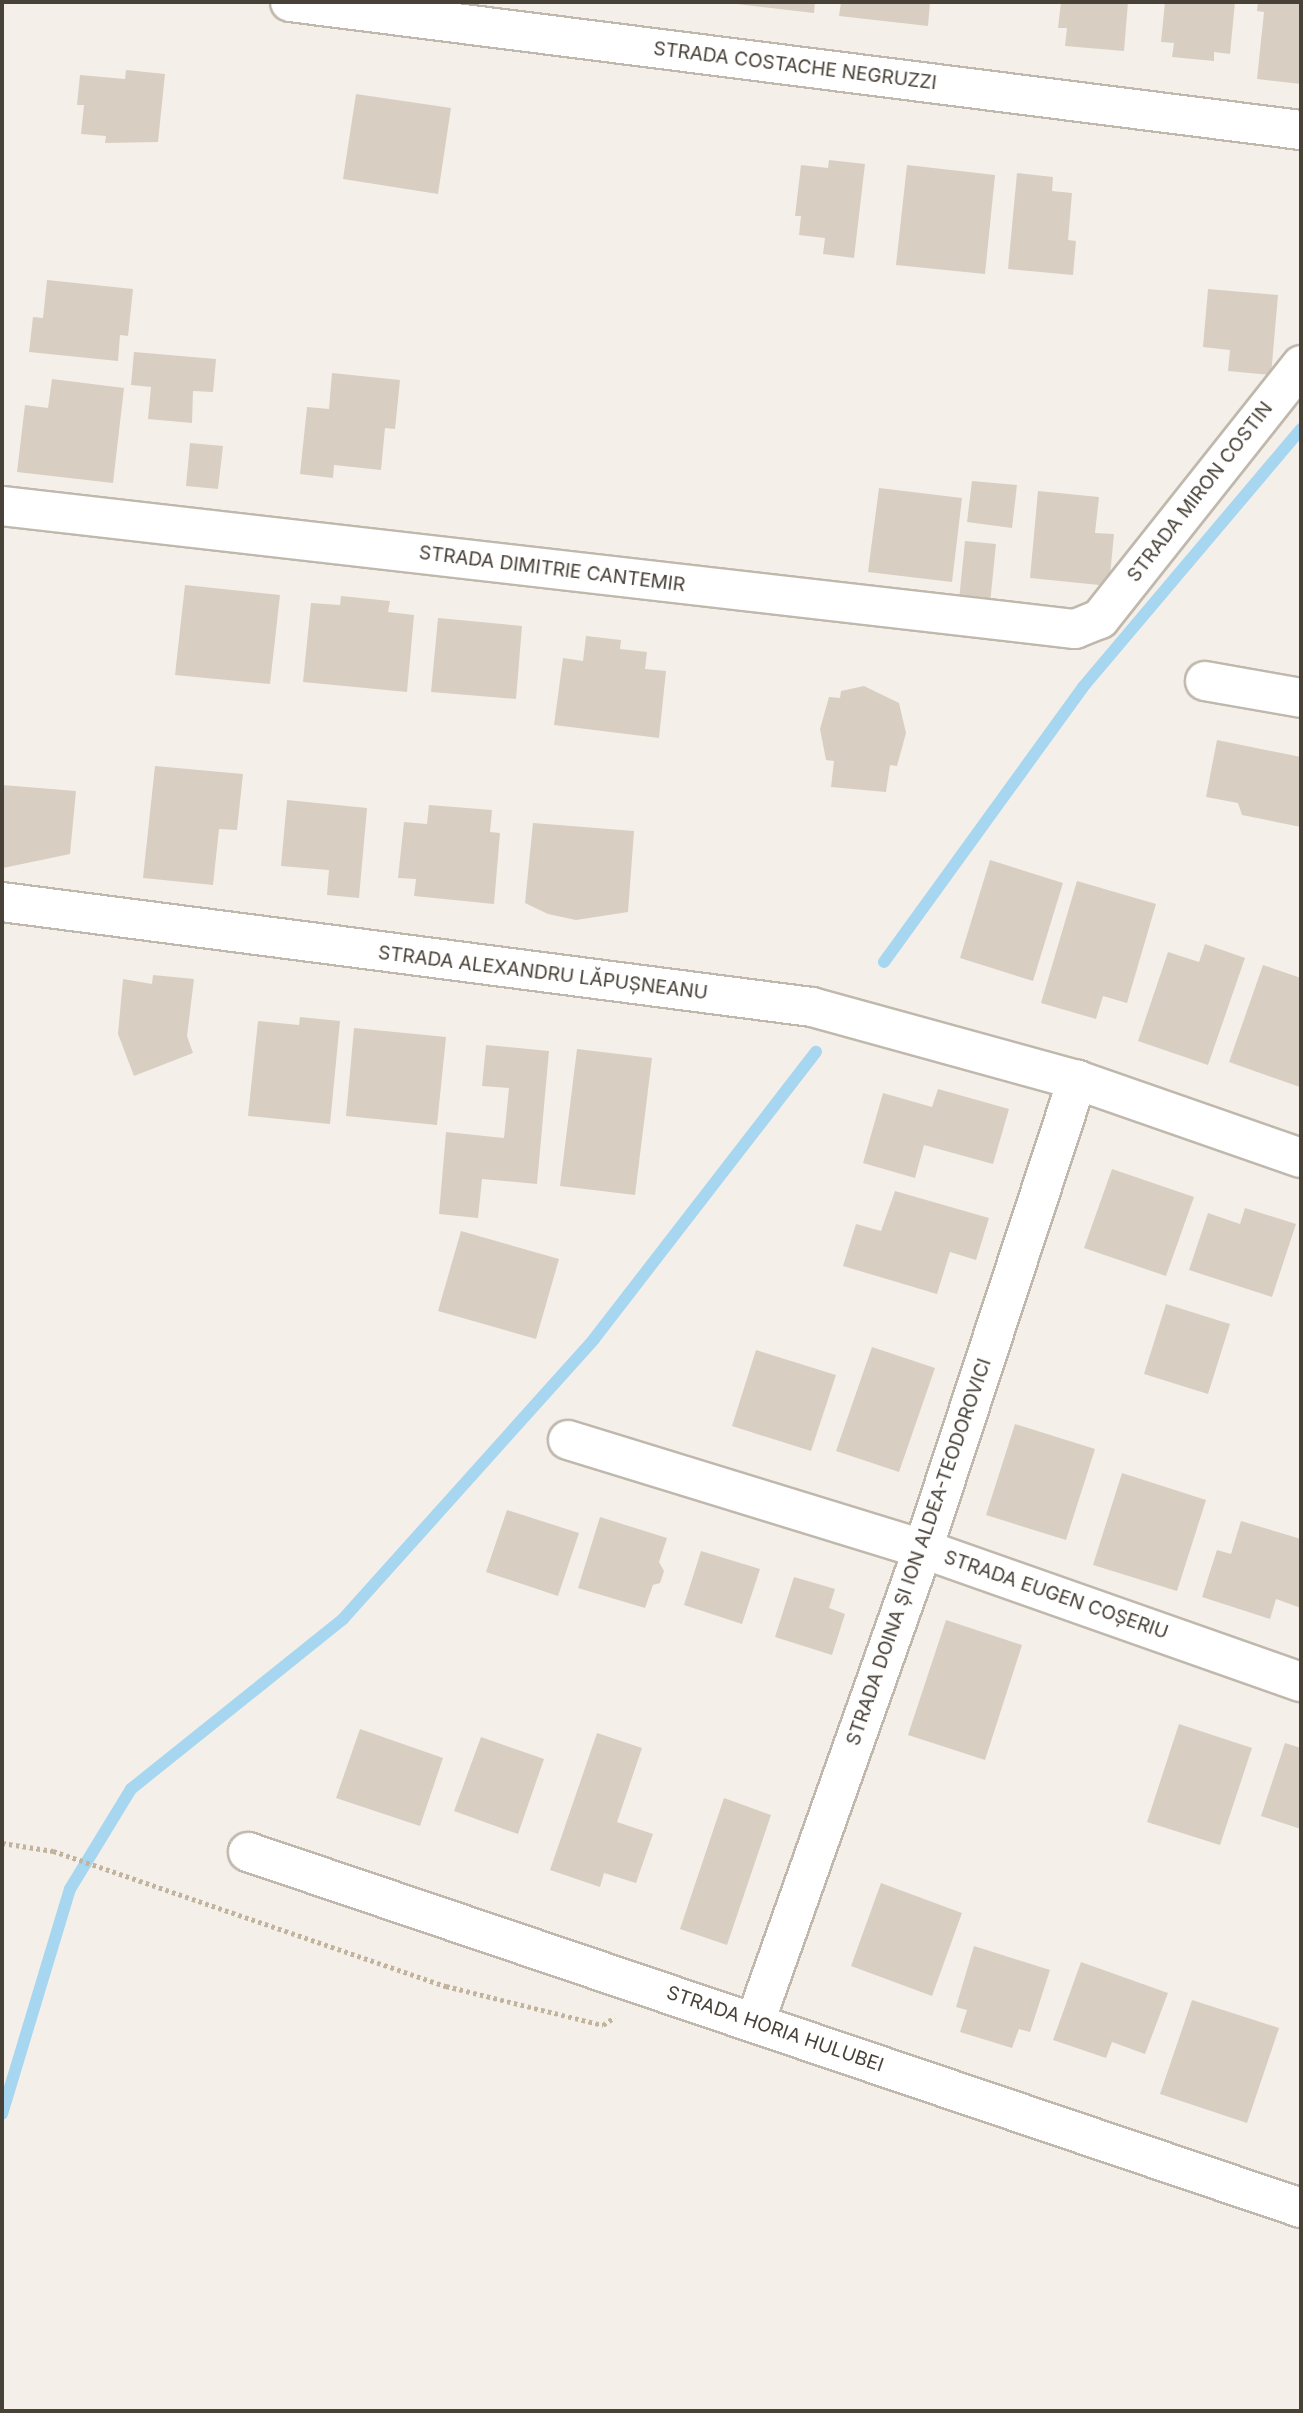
<!DOCTYPE html>
<meta charset="utf-8">
<style>
body{margin:0}
#map{position:relative;width:1303px;height:2413px;overflow:hidden;background:#f4f0e9;font-family:Inter,sans-serif}
div>[style]{position:absolute}
.stream>*{height:12px;margin:-6px;padding:0 6px;transform-origin:6px;border-radius:6px;background:#a7d6f0}
.building>*{inset:0;background:#d9cec2}
.path>*{height:4.5px;margin-top:-2.25px;transform-origin:0;background:repeating-linear-gradient(90deg,#c2b39d 0 3.5px,transparent 0 7px)}
.roads{filter:drop-shadow(2px 0 #c0b8ac) drop-shadow(-2px 0 #c0b8ac) drop-shadow(0 2px #c0b8ac) drop-shadow(0 -2px #c0b8ac)}
.street>*{height:38px;margin:-19px;padding:0 19px;transform-origin:19px;border-radius:19px;background:#fff}
span{translate:-50% -50%;white-space:nowrap;text-align:center;line-height:1.15;-webkit-text-stroke:5px #fff;paint-order:stroke}
.street-label{font-size:19px;color:#484137}
.frame{position:absolute;inset:0;border:4px solid #484137;pointer-events:none}
</style>
<div id="map">
<div class="stream">
<div style="left:884px;top:962px;width:339px;rotate:-54.1deg"></div>
<div style="left:1083px;top:687px;width:338px;rotate:-49.8deg"></div>
<div style="left:2px;top:2114px;width:235px;rotate:-73.2deg"></div>
<div style="left:70px;top:1889px;width:117px;rotate:-58.6deg"></div>
<div style="left:131px;top:1789px;width:272px;rotate:-38.7deg"></div>
<div style="left:343px;top:1619px;width:376px;rotate:-48.1deg"></div>
<div style="left:594px;top:1339px;width:363px;rotate:-52.3deg"></div>
</div>
<div class="building">
<div style="clip-path:polygon(720px 2px,815px 2px,814px 13px)"></div>
<div style="clip-path:polygon(841px 2px,930px 2px,928px 26px,839px 16px)"></div>
<div style="clip-path:polygon(1061px 2px,1128px 2px,1124px 51px,1065px 46px,1067px 28px,1058px 28px)"></div>
<div style="clip-path:polygon(1165px 2px,1235px 2px,1230px 54px,1214px 52px,1214px 61px,1172px 57px,1174px 43px,1161px 42px)"></div>
<div style="clip-path:polygon(1258px 2px,1301px 2px,1301px 84px,1257px 79px,1264px 12px,1257px 11px)"></div>
<div style="clip-path:polygon(126px 70px,165px 74px,158px 142px,105px 143px,106px 136px,81px 134px,84px 105px,77px 105px,80px 75px,125px 79px)"></div>
<div style="clip-path:polygon(356px 94px,451px 108px,438px 194px,343px 179px)"></div>
<div style="clip-path:polygon(829px 160px,865px 164px,854px 258px,823px 254px,825px 238px,799px 235px,801px 216px,795px 216px,801px 165px,828px 168px)"></div>
<div style="clip-path:polygon(907px 165px,995px 175px,985px 274px,896px 265px)"></div>
<div style="clip-path:polygon(1017px 173px,1053px 177px,1052px 191px,1072px 193px,1068px 240px,1076px 241px,1073px 275px,1008px 269px)"></div>
<div style="clip-path:polygon(47px 280px,133px 289px,128px 336px,120px 335px,118px 361px,29px 352px,33px 317px,43px 318px)"></div>
<div style="clip-path:polygon(1208px 289px,1278px 295px,1271px 375px,1228px 371px,1230px 350px,1203px 347px)"></div>
<div style="clip-path:polygon(134px 352px,216px 359px,213px 392px,193px 391px,192px 423px,148px 419px,151px 387px,131px 385px)"></div>
<div style="clip-path:polygon(332px 373px,400px 380px,395px 429px,385px 428px,381px 470px,334px 465px,333px 478px,300px 474px,307px 407px,329px 409px)"></div>
<div style="clip-path:polygon(52px 379px,124px 388px,113px 483px,17px 472px,25px 405px,48px 408px)"></div>
<div style="clip-path:polygon(190px 443px,223px 446px,218px 489px,186px 486px)"></div>
<div style="clip-path:polygon(972px 481px,1017px 485px,1012px 528px,967px 522px)"></div>
<div style="clip-path:polygon(879px 488px,962px 498px,952px 582px,868px 572px)"></div>
<div style="clip-path:polygon(1038px 491px,1099px 497px,1095px 533px,1114px 534px,1109px 586px,1030px 578px)"></div>
<div style="clip-path:polygon(965px 541px,996px 544px,990px 604px,959px 600px)"></div>
<div style="clip-path:polygon(185px 585px,280px 595px,270px 684px,175px 675px)"></div>
<div style="clip-path:polygon(341px 596px,390px 601px,388px 612px,414px 615px,407px 692px,303px 682px,311px 603px,340px 605px)"></div>
<div style="clip-path:polygon(438px 618px,522px 626px,516px 699px,431px 692px)"></div>
<div style="clip-path:polygon(586px 636px,621px 640px,620px 649px,647px 652px,645px 669px,666px 671px,659px 738px,554px 725px,563px 658px,583px 661px)"></div>
<div style="clip-path:polygon(864px 686px,899px 703px,906px 733px,897px 766px,890px 765px,886px 792px,831px 787px,834px 761px,826px 760px,820px 729px,829px 697px,840px 698px,841px 691px)"></div>
<div style="clip-path:polygon(1217px 740px,1301px 757px,1301px 827px,1242px 815px,1238px 803px,1206px 797px)"></div>
<div style="clip-path:polygon(155px 766px,243px 774px,237px 830px,219px 829px,213px 885px,143px 878px)"></div>
<div style="clip-path:polygon(2px 785px,76px 791px,70px 854px,3px 868px)"></div>
<div style="clip-path:polygon(287px 800px,367px 808px,359px 898px,327px 895px,329px 870px,281px 866px)"></div>
<div style="clip-path:polygon(429px 805px,492px 810px,490px 832px,500px 833px,494px 904px,414px 896px,416px 879px,398px 878px,404px 822px,427px 824px)"></div>
<div style="clip-path:polygon(533px 823px,634px 831px,628px 912px,576px 920px,548px 914px,525px 903px)"></div>
<div style="clip-path:polygon(990px 860px,1063px 883px,1033px 981px,960px 958px)"></div>
<div style="clip-path:polygon(1077px 881px,1156px 904px,1127px 1003px,1103px 996px,1096px 1019px,1041px 1003px)"></div>
<div style="clip-path:polygon(1205px 944px,1245px 958px,1208px 1065px,1138px 1041px,1168px 952px,1199px 962px)"></div>
<div style="clip-path:polygon(1263px 965px,1301px 978px,1300px 1087px,1229px 1062px)"></div>
<div style="clip-path:polygon(153px 975px,194px 979px,187px 1036px,193px 1053px,134px 1076px,118px 1034px,123px 979px,152px 984px)"></div>
<div style="clip-path:polygon(300px 1017px,340px 1021px,330px 1124px,248px 1116px,258px 1021px,299px 1025px)"></div>
<div style="clip-path:polygon(354px 1028px,446px 1037px,437px 1125px,346px 1116px)"></div>
<div style="clip-path:polygon(486px 1045px,549px 1051px,537px 1184px,482px 1179px,478px 1218px,439px 1214px,446px 1132px,504px 1138px,509px 1088px,482px 1086px)"></div>
<div style="clip-path:polygon(577px 1049px,652px 1058px,635px 1195px,560px 1186px)"></div>
<div style="clip-path:polygon(938px 1089px,1009px 1109px,993px 1164px,924px 1145px,915px 1178px,863px 1163px,883px 1093px,932px 1107px)"></div>
<div style="clip-path:polygon(1112px 1169px,1194px 1197px,1166px 1276px,1084px 1248px)"></div>
<div style="clip-path:polygon(895px 1191px,989px 1218px,976px 1260px,950px 1252px,937px 1294px,843px 1266px,856px 1224px,881px 1231px)"></div>
<div style="clip-path:polygon(1245px 1208px,1296px 1224px,1272px 1297px,1189px 1270px,1208px 1213px,1240px 1224px)"></div>
<div style="clip-path:polygon(461px 1231px,559px 1259px,536px 1339px,438px 1311px)"></div>
<div style="clip-path:polygon(1166px 1304px,1230px 1324px,1208px 1394px,1144px 1374px)"></div>
<div style="clip-path:polygon(872px 1347px,935px 1368px,899px 1472px,836px 1451px)"></div>
<div style="clip-path:polygon(756px 1350px,836px 1375px,811px 1451px,732px 1426px)"></div>
<div style="clip-path:polygon(1015px 1424px,1095px 1449px,1066px 1540px,986px 1515px)"></div>
<div style="clip-path:polygon(1122px 1473px,1206px 1500px,1177px 1591px,1093px 1565px)"></div>
<div style="clip-path:polygon(507px 1510px,579px 1533px,558px 1596px,486px 1572px)"></div>
<div style="clip-path:polygon(600px 1517px,667px 1538px,659px 1562px,664px 1571px,660px 1583px,653px 1585px,645px 1608px,578px 1588px)"></div>
<div style="clip-path:polygon(1241px 1521px,1301px 1539px,1301px 1608px,1276px 1599px,1270px 1619px,1202px 1597px,1217px 1550px,1231px 1554px)"></div>
<div style="clip-path:polygon(701px 1551px,760px 1569px,742px 1624px,684px 1605px)"></div>
<div style="clip-path:polygon(794px 1577px,835px 1589px,829px 1608px,845px 1614px,832px 1655px,775px 1637px)"></div>
<div style="clip-path:polygon(946px 1620px,1022px 1645px,985px 1760px,908px 1735px)"></div>
<div style="clip-path:polygon(1179px 1724px,1252px 1748px,1220px 1845px,1147px 1822px)"></div>
<div style="clip-path:polygon(360px 1729px,443px 1758px,420px 1826px,336px 1798px)"></div>
<div style="clip-path:polygon(597px 1733px,642px 1748px,617px 1822px,653px 1834px,636px 1883px,604px 1873px,600px 1887px,550px 1870px)"></div>
<div style="clip-path:polygon(481px 1737px,544px 1759px,518px 1834px,454px 1811px)"></div>
<div style="clip-path:polygon(1285px 1743px,1301px 1748px,1301px 1829px,1261px 1816px)"></div>
<div style="clip-path:polygon(724px 1798px,771px 1815px,727px 1945px,680px 1929px)"></div>
<div style="clip-path:polygon(881px 1883px,962px 1913px,932px 1996px,851px 1966px)"></div>
<div style="clip-path:polygon(974px 1946px,1050px 1970px,1030px 2032px,1019px 2029px,1012px 2048px,960px 2032px,967px 2010px,956px 2007px)"></div>
<div style="clip-path:polygon(1081px 1962px,1168px 1993px,1145px 2054px,1112px 2042px,1106px 2058px,1053px 2040px)"></div>
<div style="clip-path:polygon(1192px 2000px,1279px 2028px,1247px 2123px,1160px 2094px)"></div>
</div>
<div class="path">
<div style="left:2px;top:1843px;width:52px;rotate:8.9deg"></div>
<div style="left:53px;top:1851px;width:416px;rotate:19deg"></div>
<div style="left:446px;top:1986px;width:162px;rotate:14deg"></div>
<div style="left:603px;top:2025px;width:14px;rotate:-34deg"></div>
</div>
<div class="roads">
<div class="street">
<div style="left:290px;top:2px;width:1019px;rotate:7.22deg"></div>
<div style="left:2px;top:506px;width:1080px;rotate:6.54deg"></div>
<div style="left:1075px;top:629px;width:27px;rotate:-22deg"></div>
<div style="left:1100px;top:619px;width:324px;rotate:-51.6deg"></div>
<div style="left:1205px;top:681px;width:97px;rotate:10deg"></div>
<div style="left:2px;top:902px;width:817px;rotate:7.39deg"></div>
<div style="left:812px;top:1007px;width:275px;rotate:15.4deg"></div>
<div style="left:1077px;top:1080px;width:237px;rotate:19.2deg"></div>
<div style="left:568px;top:1440px;width:371px;rotate:17.1deg"></div>
<div style="left:923px;top:1549px;width:401px;rotate:19.4deg"></div>
<div style="left:248px;top:1852px;width:1112px;rotate:18.68deg"></div>
<div style="left:755px;top:2022px;width:502px;rotate:-70.45deg"></div>
<div style="left:923px;top:1549px;width:494px;rotate:-71.8deg"></div>
</div>
</div>
<div class="street-label">
<span style="left:795px;top:66px;rotate:7deg">STRADA COSTACHE NEGRUZZI</span>
<span style="left:1200px;top:492px;rotate:-52deg">STRADA MIRON COSTIN</span>
<span style="left:552px;top:569px;rotate:7deg">STRADA DIMITRIE CANTEMIR</span>
<span style="left:543px;top:973px;rotate:7deg">STRADA ALEXANDRU LĂPUȘNEANU</span>
<span style="left:919px;top:1552px;rotate:-71deg">STRADA DOINA ȘI ION ALDEA-TEODOROVICI</span>
<span style="left:1056px;top:1595px;rotate:19deg">STRADA EUGEN COȘERIU</span>
<span style="left:775px;top:2029px;rotate:19deg">STRADA HORIA HULUBEI</span>
</div>
<div class="frame"></div>
</div>
